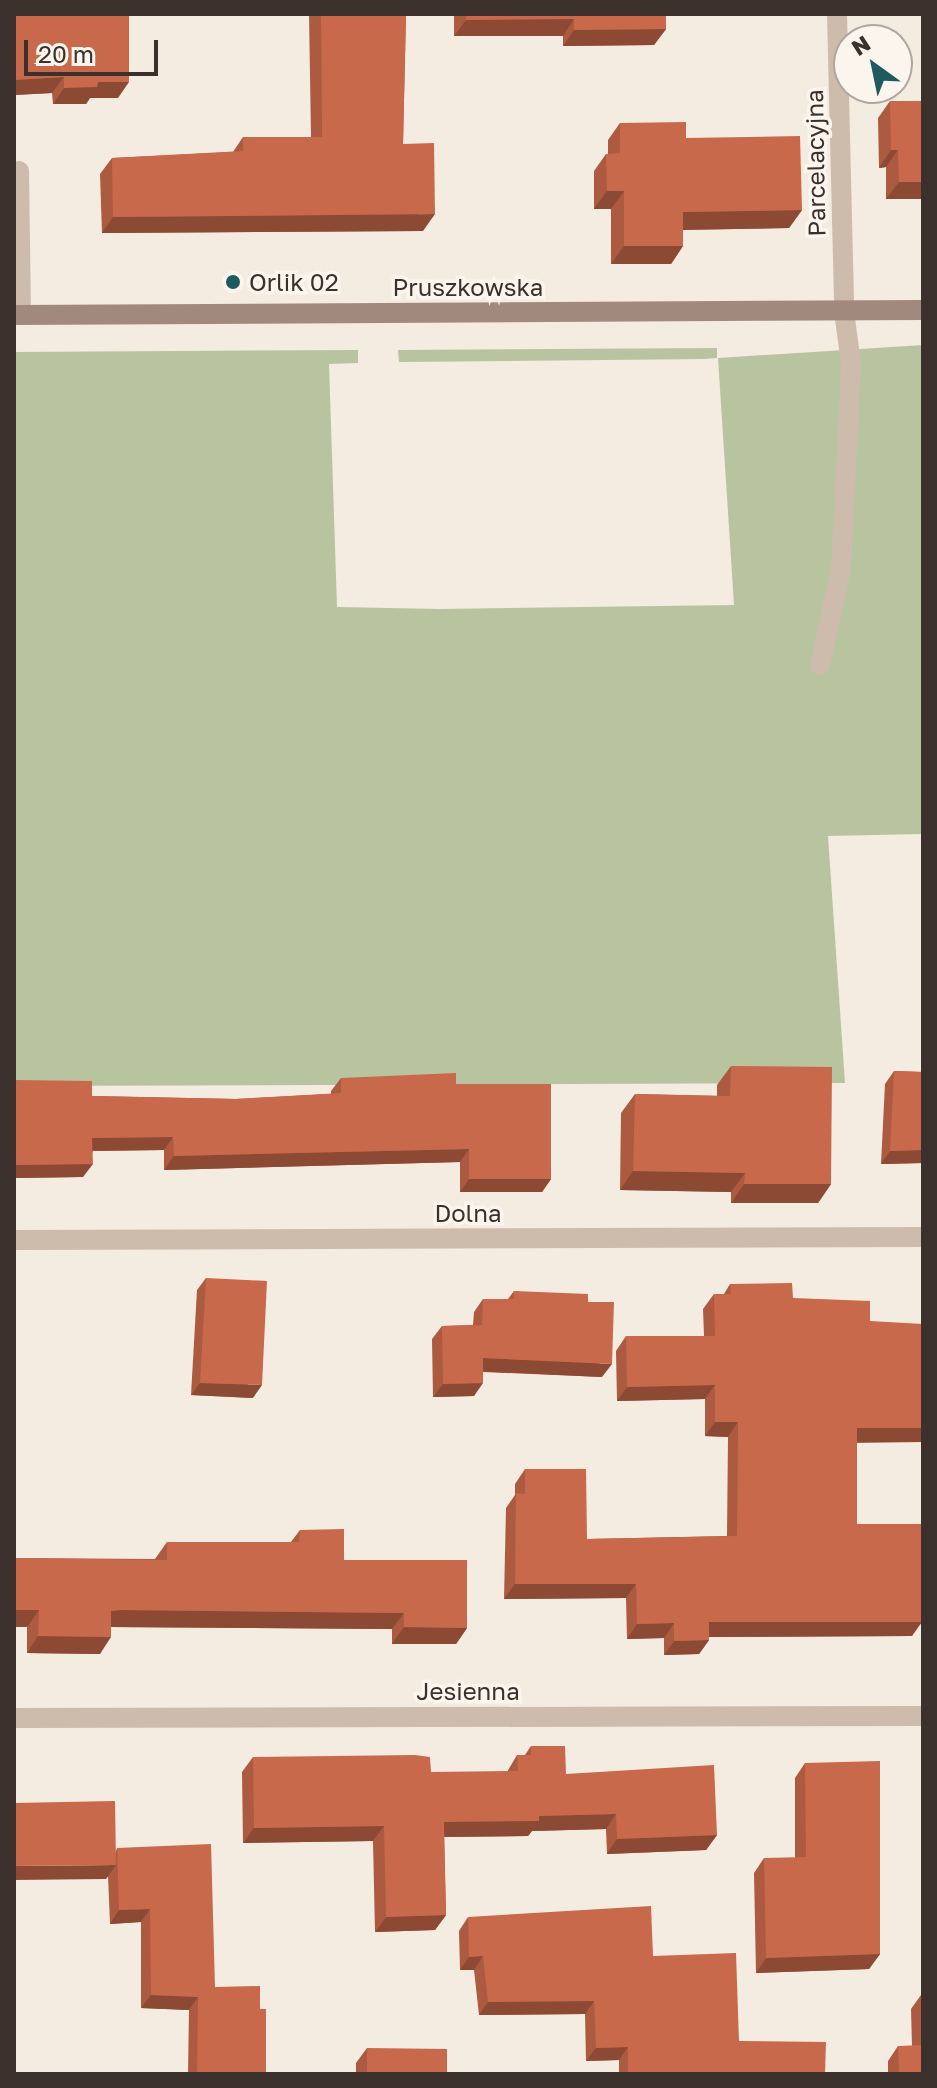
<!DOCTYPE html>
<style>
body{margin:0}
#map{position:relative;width:937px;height:2088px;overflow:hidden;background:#f4ebe1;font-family:"Golos Text",sans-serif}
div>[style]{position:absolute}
.green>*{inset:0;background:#b8c4a0}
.lane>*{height:20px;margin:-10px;padding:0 10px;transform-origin:10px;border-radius:10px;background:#cdbbac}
.street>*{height:20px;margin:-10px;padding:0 10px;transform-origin:10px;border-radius:10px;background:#cdbbac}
.secondary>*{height:20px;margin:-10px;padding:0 10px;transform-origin:10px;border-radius:10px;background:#a18a7d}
.wall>*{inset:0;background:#ac5a40}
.shaded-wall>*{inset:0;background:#8c4a34}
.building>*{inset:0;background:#c8694b}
.dots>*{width:22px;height:22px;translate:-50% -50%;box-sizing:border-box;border:4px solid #fbf5ee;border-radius:50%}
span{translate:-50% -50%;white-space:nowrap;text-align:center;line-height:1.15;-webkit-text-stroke:7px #fbf5ee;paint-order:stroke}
.street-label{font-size:24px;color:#3b302b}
.poi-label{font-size:24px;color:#3b302b}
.left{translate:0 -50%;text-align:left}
.frame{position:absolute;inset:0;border:16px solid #3b302b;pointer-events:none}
.north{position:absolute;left:833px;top:24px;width:80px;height:80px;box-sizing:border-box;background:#fbf5ee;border:2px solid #aea6a0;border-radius:50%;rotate:327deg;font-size:22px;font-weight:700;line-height:32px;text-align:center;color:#3b302b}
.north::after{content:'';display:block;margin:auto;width:28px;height:36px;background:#1f5a5e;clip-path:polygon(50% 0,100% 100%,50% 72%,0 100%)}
.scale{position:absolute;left:24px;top:40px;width:134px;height:36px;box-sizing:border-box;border:4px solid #3b302b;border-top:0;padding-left:10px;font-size:24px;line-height:28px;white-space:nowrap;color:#3b302b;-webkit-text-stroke:6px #fbf5ee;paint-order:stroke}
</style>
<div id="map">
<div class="green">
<div style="clip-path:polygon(923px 345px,923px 834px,828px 836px,845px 1083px,14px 1086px,14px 352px,358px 350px,358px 363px,329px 364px,337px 607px,440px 609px,734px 605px,718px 358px)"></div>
<div style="clip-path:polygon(717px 348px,717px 358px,704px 359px,399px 362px,398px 350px)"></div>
</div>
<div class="lane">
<div style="left:19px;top:171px;width:144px;rotate:89.2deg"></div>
<div style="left:820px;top:665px;width:98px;rotate:-77.7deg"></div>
<div style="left:841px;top:569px;width:206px;rotate:-87.2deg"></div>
<div style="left:851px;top:363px;width:52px;rotate:-97.7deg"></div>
</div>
<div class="street">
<div style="left:837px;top:14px;width:297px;rotate:88.6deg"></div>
<div style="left:14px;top:1240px;width:909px;rotate:-0.19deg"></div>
<div style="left:14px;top:1718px;width:909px;rotate:-0.13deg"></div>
</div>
<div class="secondary">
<div style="left:14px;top:315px;width:909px;rotate:-0.32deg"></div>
</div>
<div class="wall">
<div style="clip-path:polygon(14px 14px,118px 98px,90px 98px,86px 104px,53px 104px,52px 93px,14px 95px)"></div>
<div style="clip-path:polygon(309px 14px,406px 14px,403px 144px,423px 231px,102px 233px,100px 174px,112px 158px,233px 152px,243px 137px,311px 137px)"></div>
<div style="clip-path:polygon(454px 14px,666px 14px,666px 29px,654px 45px,563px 46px,563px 36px,454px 36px)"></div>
<div style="clip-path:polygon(890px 101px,923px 199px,886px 199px,886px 167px,879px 168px,878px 118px)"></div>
<div style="clip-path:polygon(620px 123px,686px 138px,802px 210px,789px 228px,683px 230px,683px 246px,671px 264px,611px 264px,611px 209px,594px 209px,594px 171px,606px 154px,608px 154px,608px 140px)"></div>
<div style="clip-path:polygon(731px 1066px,831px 1184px,818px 1203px,731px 1203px,731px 1192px,620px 1190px,621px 1113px,635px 1094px,717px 1096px,717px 1085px)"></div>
<div style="clip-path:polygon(894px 1071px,923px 1072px,923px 1163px,881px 1164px,885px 1084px)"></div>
<div style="clip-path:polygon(341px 1078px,456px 1084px,551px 1179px,542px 1192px,460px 1192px,460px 1162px,164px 1170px,164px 1150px,93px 1151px,83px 1177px,14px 1178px,14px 1080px,92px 1096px,236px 1099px,331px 1094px,331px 1091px)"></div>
<div style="clip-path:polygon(206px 1278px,253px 1398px,191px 1395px,197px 1290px)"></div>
<div style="clip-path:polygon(730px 1284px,793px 1298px,857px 1443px,857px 1524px,923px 1524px,923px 1604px,912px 1636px,709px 1637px,709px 1640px,699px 1654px,664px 1655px,664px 1638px,627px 1639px,626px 1598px,504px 1599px,506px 1508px,515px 1495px,515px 1484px,525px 1469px,587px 1539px,727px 1536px,728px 1437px,705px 1436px,705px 1399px,617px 1401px,616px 1351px,626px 1336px,704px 1336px,703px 1309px,714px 1294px,724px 1294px)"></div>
<div style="clip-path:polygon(514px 1291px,588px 1302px,602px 1377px,483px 1372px,474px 1396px,433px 1397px,432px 1339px,442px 1326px,473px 1325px,474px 1312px,483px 1299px,508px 1299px)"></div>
<div style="clip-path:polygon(300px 1530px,344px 1560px,467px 1628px,456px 1644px,392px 1644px,392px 1629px,111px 1627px,100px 1654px,27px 1653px,27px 1627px,14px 1627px,14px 1558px,155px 1559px,167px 1542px,291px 1542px)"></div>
<div style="clip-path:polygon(531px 1746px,566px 1774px,717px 1835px,706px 1850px,607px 1854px,606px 1829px,532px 1831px,528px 1836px,444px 1837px,446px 1915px,435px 1930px,375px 1932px,373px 1841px,243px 1843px,242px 1772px,253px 1757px,431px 1772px,507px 1772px,517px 1755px,525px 1755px)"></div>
<div style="clip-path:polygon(805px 1763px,880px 1954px,869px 1969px,756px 1973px,754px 1873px,764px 1858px,795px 1858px,795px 1778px)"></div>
<div style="clip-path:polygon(117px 1848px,215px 1987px,260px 2009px,266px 2074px,188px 2074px,189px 2010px,141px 2008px,141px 1922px,110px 1924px,108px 1876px,106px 1879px)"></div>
<div style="clip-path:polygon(468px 1917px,653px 1956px,739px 2041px,825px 2074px,619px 2074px,619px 2060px,586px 2061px,585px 2014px,479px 2015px,474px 1970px,460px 1970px,459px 1931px)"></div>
<div style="clip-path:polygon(921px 1995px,923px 1995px,923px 2074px,888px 2074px,888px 2061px,898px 2046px,912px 2046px,911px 2009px)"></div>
<div style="clip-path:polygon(367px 2048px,447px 2074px,356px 2074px,356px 2063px)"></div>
</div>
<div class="shaded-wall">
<div style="clip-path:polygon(574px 19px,563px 36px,454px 36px,466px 20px)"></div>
<div style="clip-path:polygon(666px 29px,654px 45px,563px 46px,574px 30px)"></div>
<div style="clip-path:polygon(64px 77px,52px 93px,14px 95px,14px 80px)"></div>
<div style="clip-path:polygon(98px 82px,129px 82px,118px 98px,90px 98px,86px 104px,53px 104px,64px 88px)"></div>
<div style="clip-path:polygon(891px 150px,898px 150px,886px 167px,879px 168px)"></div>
<div style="clip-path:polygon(899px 182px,923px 182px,923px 199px,886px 199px)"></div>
<div style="clip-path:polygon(607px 191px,624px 191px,611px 209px,594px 209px)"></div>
<div style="clip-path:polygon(802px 210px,789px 228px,671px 230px,683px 212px)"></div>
<div style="clip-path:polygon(435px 214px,423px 231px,102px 233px,113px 217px)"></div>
<div style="clip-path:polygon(624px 246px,683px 246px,671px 264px,611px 264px)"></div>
<div style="clip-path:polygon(173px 1137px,164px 1150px,83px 1151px,92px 1138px)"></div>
<div style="clip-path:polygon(469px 1149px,460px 1162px,164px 1170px,174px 1156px)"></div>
<div style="clip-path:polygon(923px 1150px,923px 1163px,881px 1164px,890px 1151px)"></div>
<div style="clip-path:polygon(93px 1164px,83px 1177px,14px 1178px,14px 1165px)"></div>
<div style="clip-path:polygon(633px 1171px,745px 1173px,731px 1192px,620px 1190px)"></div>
<div style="clip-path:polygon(469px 1179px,551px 1179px,542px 1192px,460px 1192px)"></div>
<div style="clip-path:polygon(744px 1184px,831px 1184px,818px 1203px,731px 1203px)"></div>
<div style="clip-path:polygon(483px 1358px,612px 1364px,602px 1377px,474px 1371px)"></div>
<div style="clip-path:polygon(200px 1383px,262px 1385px,253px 1398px,191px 1395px)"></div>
<div style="clip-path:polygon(483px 1383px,474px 1396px,433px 1397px,443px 1384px)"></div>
<div style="clip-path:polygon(715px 1385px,705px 1399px,617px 1401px,627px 1387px)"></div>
<div style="clip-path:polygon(715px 1422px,738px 1422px,728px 1437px,705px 1436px)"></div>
<div style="clip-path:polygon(857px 1428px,923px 1428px,923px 1442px,846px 1443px)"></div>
<div style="clip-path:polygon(515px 1584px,636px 1584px,626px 1598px,504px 1599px)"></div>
<div style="clip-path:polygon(14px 1610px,39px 1610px,27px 1627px,14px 1627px)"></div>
<div style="clip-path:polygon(122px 1610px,404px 1613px,392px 1629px,110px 1627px,111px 1611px)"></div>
<div style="clip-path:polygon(709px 1622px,922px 1622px,912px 1636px,699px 1637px)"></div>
<div style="clip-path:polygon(674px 1623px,664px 1638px,627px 1639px,637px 1624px)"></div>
<div style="clip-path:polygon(404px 1627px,467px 1628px,456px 1644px,392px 1644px)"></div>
<div style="clip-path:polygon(38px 1636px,111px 1637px,100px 1654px,27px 1653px)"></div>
<div style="clip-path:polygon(709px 1640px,699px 1654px,664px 1655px,674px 1641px)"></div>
<div style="clip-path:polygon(616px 1814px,606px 1829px,532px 1831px,528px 1836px,433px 1837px,444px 1822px,539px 1816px)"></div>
<div style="clip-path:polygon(384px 1826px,373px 1841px,243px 1843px,254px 1828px)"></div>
<div style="clip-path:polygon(717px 1835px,706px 1850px,607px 1854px,617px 1839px)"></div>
<div style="clip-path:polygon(116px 1865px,106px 1879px,14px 1880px,14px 1866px)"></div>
<div style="clip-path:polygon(150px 1909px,141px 1922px,110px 1924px,119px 1910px)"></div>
<div style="clip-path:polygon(446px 1915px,435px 1930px,375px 1932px,386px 1917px)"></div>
<div style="clip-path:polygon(880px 1954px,869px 1969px,756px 1973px,766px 1958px)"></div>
<div style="clip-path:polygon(483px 1956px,474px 1970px,460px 1970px,469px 1957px)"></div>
<div style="clip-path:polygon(151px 1995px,198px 1997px,189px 2010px,141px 2008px)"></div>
<div style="clip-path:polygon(594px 2001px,585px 2014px,479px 2015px,488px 2002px)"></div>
<div style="clip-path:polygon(628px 2047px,619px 2060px,586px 2061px,596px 2048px)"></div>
</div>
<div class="building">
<div style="clip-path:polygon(14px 14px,129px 14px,129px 82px,98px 82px,97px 87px,64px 88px,64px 77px,14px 80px)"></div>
<div style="clip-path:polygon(321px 14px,406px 14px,403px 144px,434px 143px,435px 214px,113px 217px,112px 158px,243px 151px,243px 137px,322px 137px)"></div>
<div style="clip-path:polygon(466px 14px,666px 14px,666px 29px,574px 30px,574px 19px,466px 20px)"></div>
<div style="clip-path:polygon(890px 101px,923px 101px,923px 182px,899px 182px,898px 150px,891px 150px)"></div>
<div style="clip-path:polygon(686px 122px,686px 138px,800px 136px,802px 210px,683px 212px,683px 246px,624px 246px,624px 191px,607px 191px,606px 154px,620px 153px,620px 123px)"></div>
<div style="clip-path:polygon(731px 1066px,832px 1067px,831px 1184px,744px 1184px,745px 1173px,633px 1171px,635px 1094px,730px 1096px)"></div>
<div style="clip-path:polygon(894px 1071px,923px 1072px,923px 1150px,890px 1151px)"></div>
<div style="clip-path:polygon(456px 1073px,456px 1084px,551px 1084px,551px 1179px,469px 1179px,469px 1149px,174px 1156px,173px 1137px,92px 1138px,93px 1164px,14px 1165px,14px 1080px,92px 1081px,92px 1096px,236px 1099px,341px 1093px,341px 1078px)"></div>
<div style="clip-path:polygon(206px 1278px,267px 1281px,262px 1385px,200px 1383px)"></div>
<div style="clip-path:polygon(792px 1283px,793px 1298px,870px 1301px,870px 1321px,923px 1324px,923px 1428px,857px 1428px,857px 1524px,923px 1524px,922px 1622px,709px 1622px,709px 1640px,674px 1641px,674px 1623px,637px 1624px,636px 1584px,515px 1584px,516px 1493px,525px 1494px,525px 1469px,586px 1469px,587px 1539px,737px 1536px,738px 1422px,715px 1422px,715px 1385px,627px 1387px,626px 1336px,715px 1336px,714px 1294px,731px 1294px,730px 1284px)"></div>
<div style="clip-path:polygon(514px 1291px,588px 1294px,588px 1302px,614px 1302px,612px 1364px,483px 1358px,483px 1383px,443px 1384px,442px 1326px,482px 1325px,483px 1299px,514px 1299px)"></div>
<div style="clip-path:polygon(344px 1529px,344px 1560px,467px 1560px,467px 1628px,404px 1627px,404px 1613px,122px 1610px,111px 1611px,111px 1637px,38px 1636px,39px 1610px,14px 1610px,14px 1558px,167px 1560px,167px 1542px,299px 1542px,300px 1530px)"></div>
<div style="clip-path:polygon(531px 1746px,565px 1746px,566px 1774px,714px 1765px,717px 1835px,617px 1839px,616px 1814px,539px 1816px,539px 1821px,444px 1822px,446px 1915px,386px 1917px,384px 1826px,254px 1828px,253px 1757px,415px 1755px,430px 1757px,431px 1772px,518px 1771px,517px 1755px,531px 1755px)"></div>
<div style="clip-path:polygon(880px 1761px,880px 1954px,766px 1958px,764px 1858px,806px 1857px,805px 1763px)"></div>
<div style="clip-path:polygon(115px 1801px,116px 1865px,14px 1866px,14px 1803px)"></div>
<div style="clip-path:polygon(211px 1844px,215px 1987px,260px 1986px,260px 2009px,266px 2009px,266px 2074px,197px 2074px,198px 1997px,151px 1995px,150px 1909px,119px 1910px,117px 1848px)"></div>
<div style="clip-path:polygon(651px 1906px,653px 1956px,736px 1953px,739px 2041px,826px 2042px,825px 2074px,628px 2074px,628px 2047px,596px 2048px,594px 2001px,488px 2002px,483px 1956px,469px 1957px,468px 1917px)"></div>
<div style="clip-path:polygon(921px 1995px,923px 1995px,923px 2074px,899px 2074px,898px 2046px,923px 2045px)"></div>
<div style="clip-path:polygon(367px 2048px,447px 2049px,447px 2074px,367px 2074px)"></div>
</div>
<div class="dots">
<div style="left:233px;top:282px;background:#1f5a5e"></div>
</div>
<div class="street-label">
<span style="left:815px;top:163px;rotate:-91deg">Parcelacyjna</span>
<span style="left:468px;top:287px">Pruszkowska</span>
<span style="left:468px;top:1213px">Dolna</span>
<span style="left:468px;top:1691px">Jesienna</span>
</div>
<div class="poi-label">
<span class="left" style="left:249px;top:282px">Orlik 02</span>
</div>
<div class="frame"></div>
<div class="north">N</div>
<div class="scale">20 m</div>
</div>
